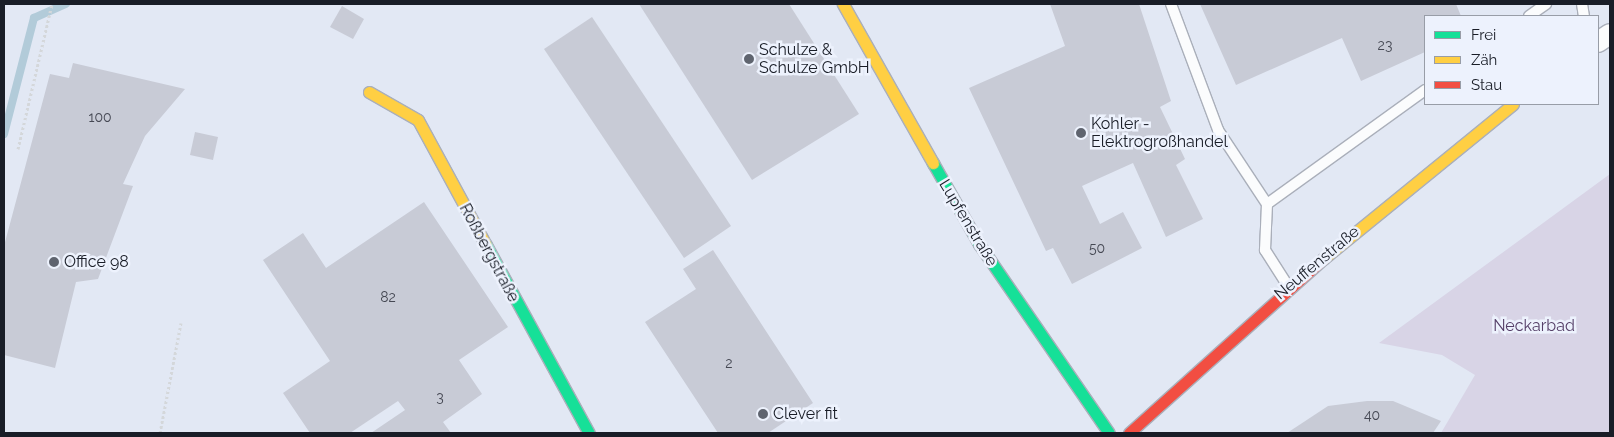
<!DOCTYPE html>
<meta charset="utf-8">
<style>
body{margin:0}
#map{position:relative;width:1614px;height:437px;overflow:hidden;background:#e2e8f4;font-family:Raleway,sans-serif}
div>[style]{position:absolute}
.green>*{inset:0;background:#d8d4e6}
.stream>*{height:8px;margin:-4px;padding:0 4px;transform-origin:4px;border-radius:4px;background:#b2cbd9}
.building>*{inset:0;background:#c8cbd6}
.path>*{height:3px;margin-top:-1.5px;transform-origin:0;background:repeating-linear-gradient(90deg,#d4d7da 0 2.5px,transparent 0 5px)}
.roads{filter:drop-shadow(1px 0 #aaafba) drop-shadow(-1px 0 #aaafba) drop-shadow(0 1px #aaafba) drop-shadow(0 -1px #aaafba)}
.lane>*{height:10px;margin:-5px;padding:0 5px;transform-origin:5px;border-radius:5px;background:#fbfcfd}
.street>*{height:20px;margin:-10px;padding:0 10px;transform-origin:10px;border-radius:10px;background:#fbfcfd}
.fast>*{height:11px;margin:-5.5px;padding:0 5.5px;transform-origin:5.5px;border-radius:5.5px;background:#16e098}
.slow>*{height:11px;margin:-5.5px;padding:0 5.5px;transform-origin:5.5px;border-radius:5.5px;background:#ffcf43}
.jam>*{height:11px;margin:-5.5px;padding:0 5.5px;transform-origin:5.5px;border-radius:5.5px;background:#f24e42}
.dots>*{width:14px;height:14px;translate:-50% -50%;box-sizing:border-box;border:2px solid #edf2fd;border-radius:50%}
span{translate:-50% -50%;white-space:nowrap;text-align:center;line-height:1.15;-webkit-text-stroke:5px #edf2fd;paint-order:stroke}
.number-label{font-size:14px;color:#454853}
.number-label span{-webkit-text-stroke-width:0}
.poi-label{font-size:16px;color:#191d27}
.left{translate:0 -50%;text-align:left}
.street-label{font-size:16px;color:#191d27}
.park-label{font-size:16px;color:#553f68}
.frame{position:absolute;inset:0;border:5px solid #191d27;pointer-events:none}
.legend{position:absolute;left:1424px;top:15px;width:175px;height:90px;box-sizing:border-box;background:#edf2fd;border:1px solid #989da7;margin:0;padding:6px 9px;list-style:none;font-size:15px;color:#191d27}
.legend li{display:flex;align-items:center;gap:10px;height:25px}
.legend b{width:25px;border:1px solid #989da7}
</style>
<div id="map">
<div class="green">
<div style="clip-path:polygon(1610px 174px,1610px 433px,1441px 433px,1475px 375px,1442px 355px,1379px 343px)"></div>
</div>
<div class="stream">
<div style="left:4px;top:134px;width:120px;rotate:-75.5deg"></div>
<div style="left:34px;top:18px;width:35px;rotate:-24deg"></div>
</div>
<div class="building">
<div style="clip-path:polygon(639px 4px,789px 4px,859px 114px,752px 180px)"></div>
<div style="clip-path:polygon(1050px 4px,1139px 4px,1171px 101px,1160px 107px,1185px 159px,1176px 165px,1203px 219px,1166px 237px,1133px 163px,1082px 186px,1100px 224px,1123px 212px,1142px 248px,1072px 284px,1053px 248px,1046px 251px,969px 88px,1065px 46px)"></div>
<div style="clip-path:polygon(1200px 4px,1456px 4px,1461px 16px,1425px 16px,1425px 52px,1361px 81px,1342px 38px,1236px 85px)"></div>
<div style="clip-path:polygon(342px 6px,364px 19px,353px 39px,330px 27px)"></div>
<div style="clip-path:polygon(592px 17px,731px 226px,684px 258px,544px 49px)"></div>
<div style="clip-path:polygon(73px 63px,185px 89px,145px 136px,123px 184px,133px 186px,98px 279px,76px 282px,55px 368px,4px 355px,4px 246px,50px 74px,69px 78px)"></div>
<div style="clip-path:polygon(195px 132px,218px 137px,213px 160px,190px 155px)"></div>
<div style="clip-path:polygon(424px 202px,508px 327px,459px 360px,482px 394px,443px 422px,451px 433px,371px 433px,405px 410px,398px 401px,350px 433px,310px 433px,283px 393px,330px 361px,263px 260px,303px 233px,326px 268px)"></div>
<div style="clip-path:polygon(713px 250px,813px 403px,768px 433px,718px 433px,645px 322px,696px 289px,683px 269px)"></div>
<div style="clip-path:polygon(1367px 401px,1393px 401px,1441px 421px,1433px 433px,1287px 433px,1328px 406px)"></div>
</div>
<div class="path">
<div style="left:18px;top:149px;width:149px;rotate:-76.8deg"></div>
<div style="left:160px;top:433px;width:112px;rotate:-79.2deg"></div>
</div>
<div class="roads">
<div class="lane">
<div style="left:1171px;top:4px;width:134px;rotate:69.5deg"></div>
<div style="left:1218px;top:130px;width:89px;rotate:56.5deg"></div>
<div style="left:1582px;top:4px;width:12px;rotate:81deg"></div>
<div style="left:1529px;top:16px;width:21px;rotate:-35deg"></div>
<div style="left:1288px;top:286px;width:43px;rotate:-122.6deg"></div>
<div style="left:1265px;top:250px;width:46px;rotate:-87.5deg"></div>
<div style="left:1267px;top:204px;width:195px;rotate:-35.8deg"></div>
</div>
<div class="street">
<div style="left:1598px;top:42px;width:14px;rotate:-34deg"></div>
</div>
<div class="fast">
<div style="left:933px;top:163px;width:93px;rotate:60.4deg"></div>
<div style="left:979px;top:244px;width:229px;rotate:55.5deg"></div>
<div style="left:486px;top:245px;width:214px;rotate:61.3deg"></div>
</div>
<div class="slow">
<div style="left:843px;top:4px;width:183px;rotate:60.5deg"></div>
<div style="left:369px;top:92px;width:56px;rotate:29.7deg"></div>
<div style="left:418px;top:120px;width:142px;rotate:61.5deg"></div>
<div style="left:1323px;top:259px;width:245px;rotate:-39.2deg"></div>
</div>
<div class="jam">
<div style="left:1129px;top:433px;width:261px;rotate:-41.9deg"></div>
</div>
</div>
<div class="dots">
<div style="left:749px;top:59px;background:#5f646f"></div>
<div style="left:1081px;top:133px;background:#5f646f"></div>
<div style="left:54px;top:262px;background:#5f646f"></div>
<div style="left:763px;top:414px;background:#5f646f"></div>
</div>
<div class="number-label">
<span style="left:1385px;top:45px">23</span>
<span style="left:100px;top:117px">100</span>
<span style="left:1097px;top:248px">50</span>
<span style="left:388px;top:297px">82</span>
<span style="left:729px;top:363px">2</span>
<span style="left:440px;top:397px">3</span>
<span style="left:1372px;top:415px">40</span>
</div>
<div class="poi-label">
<span class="left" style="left:759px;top:59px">Schulze &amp;<br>Schulze GmbH</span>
<span class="left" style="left:1091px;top:133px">Kohler -<br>Elektrogroßhandel</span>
<span class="left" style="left:64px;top:262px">Office 98</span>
<span class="left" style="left:773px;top:414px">Clever fit</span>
</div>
<div class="street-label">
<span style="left:968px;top:223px;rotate:59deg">Lupfenstraße</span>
<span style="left:489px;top:253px;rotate:62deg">Roßbergstraße</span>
<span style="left:1317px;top:263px;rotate:-40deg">Neuffenstraße</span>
</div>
<div class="park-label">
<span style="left:1534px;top:326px">Neckarbad</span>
</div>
<div class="frame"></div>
<ul class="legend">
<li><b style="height:6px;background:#16e098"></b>Frei</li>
<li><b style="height:6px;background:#ffcf43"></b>Zäh</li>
<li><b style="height:6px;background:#f24e42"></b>Stau</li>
</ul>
</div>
